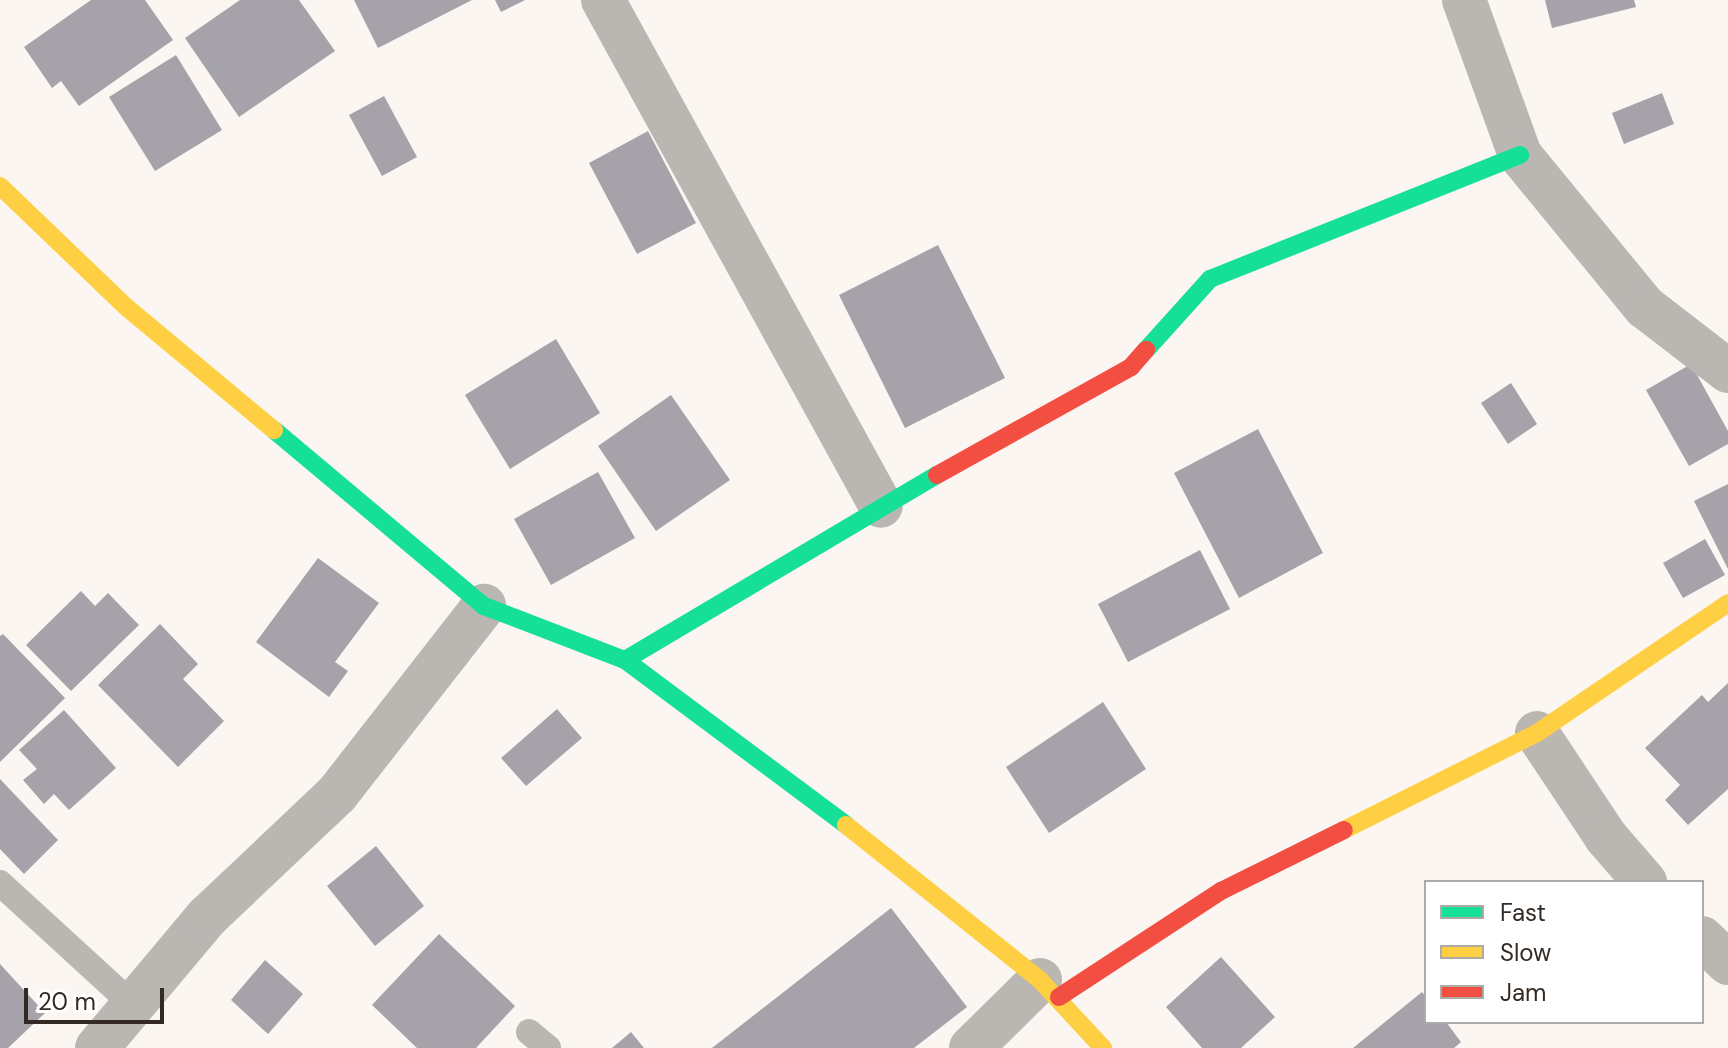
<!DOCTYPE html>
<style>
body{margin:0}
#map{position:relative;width:1728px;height:1048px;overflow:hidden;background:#fbf6f1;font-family:"DM Sans",sans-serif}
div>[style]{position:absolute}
.building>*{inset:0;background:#a5a2aa}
.lane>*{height:26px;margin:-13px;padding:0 13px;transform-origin:13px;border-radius:13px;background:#bab7b3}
.street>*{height:44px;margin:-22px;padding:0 22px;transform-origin:22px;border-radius:22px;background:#bab7b3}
.fast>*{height:18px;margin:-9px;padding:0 9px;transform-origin:9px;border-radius:9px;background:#16e098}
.slow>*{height:18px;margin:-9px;padding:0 9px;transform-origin:9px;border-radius:9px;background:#ffcf43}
.jam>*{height:18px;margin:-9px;padding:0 9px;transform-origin:9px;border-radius:9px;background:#f24e42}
span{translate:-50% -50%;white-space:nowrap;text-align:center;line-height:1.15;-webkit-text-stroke:8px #fff;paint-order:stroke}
.legend{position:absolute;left:1424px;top:880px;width:280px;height:144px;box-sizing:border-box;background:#fff;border:2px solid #adaaa7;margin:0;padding:10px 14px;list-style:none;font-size:24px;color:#332a23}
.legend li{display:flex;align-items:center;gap:16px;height:40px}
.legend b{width:40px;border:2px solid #adaaa7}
.scale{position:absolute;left:24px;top:988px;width:140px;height:36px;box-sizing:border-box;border:4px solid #332a23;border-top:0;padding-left:10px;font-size:24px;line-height:28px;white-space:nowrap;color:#332a23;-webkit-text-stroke:6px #fff;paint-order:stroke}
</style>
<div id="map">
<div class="building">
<div style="clip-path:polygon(91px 0,145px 0,173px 40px,79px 106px,61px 81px,52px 88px,24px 47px)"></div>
<div style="clip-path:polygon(240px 0,299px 0,335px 51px,239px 117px,185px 38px)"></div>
<div style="clip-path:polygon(354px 0,472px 0,378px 48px)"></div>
<div style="clip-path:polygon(495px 0,525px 0,501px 12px)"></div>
<div style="clip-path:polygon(1545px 0,1634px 0,1636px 7px,1552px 28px)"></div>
<div style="clip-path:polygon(176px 55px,222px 130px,155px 171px,109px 97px)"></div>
<div style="clip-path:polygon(1662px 93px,1674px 124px,1624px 144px,1612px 113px)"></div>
<div style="clip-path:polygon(384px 96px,417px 157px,382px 176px,349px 115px)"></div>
<div style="clip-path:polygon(648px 131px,696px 223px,637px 254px,589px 163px)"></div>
<div style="clip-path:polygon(938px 245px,1005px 378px,905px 428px,839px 295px)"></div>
<div style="clip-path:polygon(556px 339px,600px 413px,510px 469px,465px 395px)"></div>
<div style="clip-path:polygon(1691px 364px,1728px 431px,1728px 444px,1689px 466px,1646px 390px)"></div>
<div style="clip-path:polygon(1511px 383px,1537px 424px,1508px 444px,1481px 403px)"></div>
<div style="clip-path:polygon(671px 395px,730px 480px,656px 531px,598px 446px)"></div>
<div style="clip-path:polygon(1258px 429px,1323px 553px,1239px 598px,1174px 473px)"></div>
<div style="clip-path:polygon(598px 472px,635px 538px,551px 585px,514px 519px)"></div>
<div style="clip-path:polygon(1728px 484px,1728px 569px,1694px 501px)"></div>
<div style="clip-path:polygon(1705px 539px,1725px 575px,1683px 598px,1663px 563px)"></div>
<div style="clip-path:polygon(1200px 550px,1230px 609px,1128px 662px,1098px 604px)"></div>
<div style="clip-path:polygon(318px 558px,379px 603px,335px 662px,348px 671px,329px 697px,256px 642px)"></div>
<div style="clip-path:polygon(81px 591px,95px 606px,108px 593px,139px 625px,71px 691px,26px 645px)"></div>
<div style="clip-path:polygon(160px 624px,198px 664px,183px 679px,224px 721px,178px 767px,98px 685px)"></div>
<div style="clip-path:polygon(3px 634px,65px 698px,0 762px,0 636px)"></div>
<div style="clip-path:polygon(1728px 683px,1728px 789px,1688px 825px,1665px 800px,1680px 785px,1645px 748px,1702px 695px,1708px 702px)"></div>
<div style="clip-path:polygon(1103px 702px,1146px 769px,1049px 833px,1006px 767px)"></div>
<div style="clip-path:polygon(557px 709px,582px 738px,526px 786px,501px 758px)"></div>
<div style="clip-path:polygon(64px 710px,116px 768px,69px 810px,54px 794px,44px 804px,23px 780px,37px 769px,19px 750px)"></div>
<div style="clip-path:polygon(0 779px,58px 840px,24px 874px,0 849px)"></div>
<div style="clip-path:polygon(376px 846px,424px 906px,375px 946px,327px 886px)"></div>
<div style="clip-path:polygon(891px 908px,967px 1007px,914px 1048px,712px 1048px)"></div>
<div style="clip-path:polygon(439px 934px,515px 1006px,476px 1048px,417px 1048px,372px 1005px)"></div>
<div style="clip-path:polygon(1221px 957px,1275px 1017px,1241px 1048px,1202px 1048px,1166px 1007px)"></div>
<div style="clip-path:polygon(265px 960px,303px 994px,268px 1034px,231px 1000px)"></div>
<div style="clip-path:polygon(0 964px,45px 1013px,8px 1048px,0 1048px)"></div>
<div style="clip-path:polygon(1422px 992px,1426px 997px,1426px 1022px,1446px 1022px,1461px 1042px,1454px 1048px,1353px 1048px)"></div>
<div style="clip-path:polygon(631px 1032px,644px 1048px,612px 1048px)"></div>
</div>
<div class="lane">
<div style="left:0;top:883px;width:180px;rotate:42.5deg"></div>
<div style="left:529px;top:1032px;width:25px;rotate:40deg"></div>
</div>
<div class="street">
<div style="left:603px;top:0;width:577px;rotate:61.22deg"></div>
<div style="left:1464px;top:0;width:165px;rotate:70.1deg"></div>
<div style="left:1520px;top:155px;width:197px;rotate:50.6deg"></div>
<div style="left:1645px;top:307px;width:105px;rotate:37.6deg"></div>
<div style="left:1537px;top:733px;width:125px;rotate:56.4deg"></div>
<div style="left:1606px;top:837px;width:60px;rotate:49.1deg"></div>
<div style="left:1702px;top:938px;width:36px;rotate:44deg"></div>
<div style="left:97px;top:1048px;width:171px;rotate:-50deg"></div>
<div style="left:207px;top:917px;width:179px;rotate:-43.4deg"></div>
<div style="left:337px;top:794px;width:239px;rotate:-52deg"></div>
<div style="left:971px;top:1048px;width:97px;rotate:-44.6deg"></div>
</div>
<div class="fast">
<div style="left:1146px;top:350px;width:96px;rotate:-48deg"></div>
<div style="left:1210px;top:279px;width:334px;rotate:-21.8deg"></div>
<div style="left:274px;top:430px;width:274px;rotate:40deg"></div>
<div style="left:484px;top:606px;width:151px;rotate:21deg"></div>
<div style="left:625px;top:660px;width:276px;rotate:36.7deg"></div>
<div style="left:625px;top:660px;width:363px;rotate:-30.7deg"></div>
</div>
<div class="slow">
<div style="left:0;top:186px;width:173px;rotate:43.8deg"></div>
<div style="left:125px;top:306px;width:194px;rotate:39.8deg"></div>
<div style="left:846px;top:825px;width:248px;rotate:38.6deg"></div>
<div style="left:1040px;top:980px;width:93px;rotate:47.2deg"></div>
<div style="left:1344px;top:830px;width:216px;rotate:-26.7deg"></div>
<div style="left:1537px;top:733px;width:231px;rotate:-34.2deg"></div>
</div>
<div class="jam">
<div style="left:937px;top:475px;width:222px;rotate:-29.1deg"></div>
<div style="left:1131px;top:367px;width:23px;rotate:-49deg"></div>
<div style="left:1059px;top:997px;width:194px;rotate:-33.2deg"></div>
<div style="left:1221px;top:891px;width:137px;rotate:-26.4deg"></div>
</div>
<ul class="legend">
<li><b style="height:10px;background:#16e098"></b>Fast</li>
<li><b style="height:10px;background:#ffcf43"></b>Slow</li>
<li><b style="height:10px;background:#f24e42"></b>Jam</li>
</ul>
<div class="scale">20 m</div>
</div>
